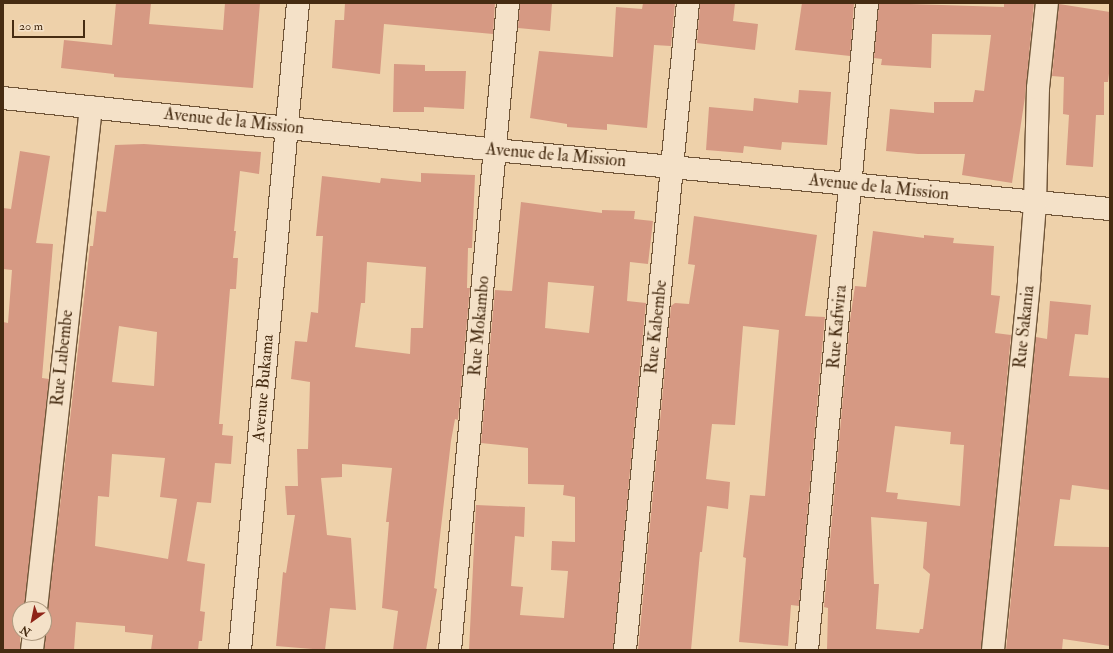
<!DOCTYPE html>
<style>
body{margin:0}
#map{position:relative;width:1113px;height:653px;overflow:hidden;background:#eed1aa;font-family:"IM FELL Double Pica",serif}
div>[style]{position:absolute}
.building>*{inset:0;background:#d69983}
.roads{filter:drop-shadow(1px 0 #705538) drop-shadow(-1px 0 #705538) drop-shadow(0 1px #705538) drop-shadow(0 -1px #705538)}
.street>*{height:22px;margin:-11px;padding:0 11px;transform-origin:11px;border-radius:11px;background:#f4e1c8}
span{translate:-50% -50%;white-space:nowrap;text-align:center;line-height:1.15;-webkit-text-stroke:3px #f4e1c8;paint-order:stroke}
.street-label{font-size:17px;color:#462c12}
.frame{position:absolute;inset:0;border:4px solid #462c12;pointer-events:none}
.north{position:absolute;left:12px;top:601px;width:40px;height:40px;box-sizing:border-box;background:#f4e1c8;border:1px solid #ae997f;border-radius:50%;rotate:213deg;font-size:11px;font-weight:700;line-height:16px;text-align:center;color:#462c12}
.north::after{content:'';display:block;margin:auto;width:14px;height:18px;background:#8f2418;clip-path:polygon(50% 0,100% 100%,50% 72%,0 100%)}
.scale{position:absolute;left:12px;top:20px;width:73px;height:18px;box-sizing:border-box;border:2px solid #462c12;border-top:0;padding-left:5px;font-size:12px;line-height:14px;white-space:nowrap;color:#462c12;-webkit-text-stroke:3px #f4e1c8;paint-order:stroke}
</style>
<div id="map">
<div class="building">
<div style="clip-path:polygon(116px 3px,151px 3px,149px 24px,223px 30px,225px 3px,260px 3px,253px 88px,114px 77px,114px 74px,61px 68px,64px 40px,112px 45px)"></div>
<div style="clip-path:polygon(345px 3px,495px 3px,493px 34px,384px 24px,380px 74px,332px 68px,335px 20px,344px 20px)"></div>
<div style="clip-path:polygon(520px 3px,552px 3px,550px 31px,518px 28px)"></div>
<div style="clip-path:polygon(643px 3px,675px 3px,671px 46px,654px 45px,647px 128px,607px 124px,607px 130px,567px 127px,567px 124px,530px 118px,539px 51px,613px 57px,616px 7px,642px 9px)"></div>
<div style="clip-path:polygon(700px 3px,735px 3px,733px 21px,758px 24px,755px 50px,697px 43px)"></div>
<div style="clip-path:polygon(802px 3px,854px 3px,850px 56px,795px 50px)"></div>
<div style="clip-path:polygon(879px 3px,1004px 7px,1004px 3px,1034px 3px,1025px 97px,1012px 183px,962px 175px,965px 154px,918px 154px,886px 151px,890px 109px,934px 113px,934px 102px,973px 102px,975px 90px,984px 91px,991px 35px,932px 34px,931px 68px,881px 65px,882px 59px,874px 58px)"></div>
<div style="clip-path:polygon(1059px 4px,1110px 12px,1110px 65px,1108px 82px,1104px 82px,1104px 115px,1096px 115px,1093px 167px,1066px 165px,1069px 115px,1063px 114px,1064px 77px,1052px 76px)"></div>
<div style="clip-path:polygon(394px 64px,425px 65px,425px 71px,466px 71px,464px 109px,424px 107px,424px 112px,393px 112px)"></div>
<div style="clip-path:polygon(799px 90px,831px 92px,827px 145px,782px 142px,781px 150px,744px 146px,743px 153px,706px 150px,709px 107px,753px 111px,754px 98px,798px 103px)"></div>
<div style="clip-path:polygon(evenodd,144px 144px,261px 152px,259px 174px,240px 171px,234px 231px,236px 231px,233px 258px,238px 258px,236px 289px,230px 289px,219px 424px,223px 424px,222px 435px,233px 436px,231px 464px,215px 463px,211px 503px,197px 502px,187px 561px,205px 564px,200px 611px,205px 612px,202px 641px,199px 641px,198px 650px,151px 650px,153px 635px,125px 632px,125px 626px,76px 622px,74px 650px,45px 650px,44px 618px,48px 610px,90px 246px,93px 246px,97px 211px,106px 212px,115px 145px,144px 144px,119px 326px,157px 332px,154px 386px,112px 382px,119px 326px,144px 144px,112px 454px,165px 458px,160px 497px,177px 499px,168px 559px,95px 546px,98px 496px,109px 497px,112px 454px)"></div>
<div style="clip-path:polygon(20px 151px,50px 156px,36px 243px,53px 244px,42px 378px,49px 379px,24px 609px,20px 609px,20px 650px,3px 650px,3px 322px,8px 323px,12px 270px,3px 269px,3px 208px,11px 209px)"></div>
<div style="clip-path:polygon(evenodd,421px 173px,475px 175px,472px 248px,468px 248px,467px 288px,470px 288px,458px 420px,455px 419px,451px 441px,434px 588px,437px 589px,426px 650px,393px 650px,398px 611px,382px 608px,389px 522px,386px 522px,392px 468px,342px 464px,342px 477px,321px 478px,327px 535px,351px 538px,356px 610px,330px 608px,325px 650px,276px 646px,283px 572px,286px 573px,295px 515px,287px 515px,285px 486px,298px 486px,297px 449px,308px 449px,310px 382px,291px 379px,295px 341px,307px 342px,311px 312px,318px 313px,323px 236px,316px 236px,322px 176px,380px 183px,381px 178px,421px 182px,421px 173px,367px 262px,426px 267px,423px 328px,411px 328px,410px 354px,355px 347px,361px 303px,365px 303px,367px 262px)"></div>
<div style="clip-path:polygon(evenodd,521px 202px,602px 213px,602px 210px,635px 211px,634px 219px,653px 221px,648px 264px,630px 262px,627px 301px,646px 303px,613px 650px,469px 650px,476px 505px,525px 507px,524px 537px,515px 536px,511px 586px,523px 587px,520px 615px,564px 618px,568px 571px,551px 570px,552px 541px,575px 542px,575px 497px,563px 495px,564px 485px,528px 484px,528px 448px,481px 443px,495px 290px,512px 291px,521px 202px,548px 282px,594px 286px,589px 333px,545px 328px,548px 282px)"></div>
<div style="clip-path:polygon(694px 216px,817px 235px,805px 316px,825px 317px,799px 606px,791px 605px,788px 646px,739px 642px,746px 558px,743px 557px,750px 495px,765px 496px,779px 330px,743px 326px,735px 425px,712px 424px,706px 479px,730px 482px,728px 509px,707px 506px,702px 552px,700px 552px,691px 650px,638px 650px,671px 306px,675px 303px,689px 304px,695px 265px,688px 264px)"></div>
<div style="clip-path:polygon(evenodd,873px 231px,924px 238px,924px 235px,954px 238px,953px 243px,994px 246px,991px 295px,1000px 296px,995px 333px,1011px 335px,981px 650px,827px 650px,828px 608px,824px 607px,850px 320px,855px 286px,866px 287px,873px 231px,895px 426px,951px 432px,950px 444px,964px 445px,960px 506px,897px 499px,898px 493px,886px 492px,895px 426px,873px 231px,871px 517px,927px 522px,923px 568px,930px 574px,923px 629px,920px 629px,919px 633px,876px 629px,879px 584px,874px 584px,871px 517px)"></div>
<div style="clip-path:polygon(1050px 301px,1091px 305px,1088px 335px,1075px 334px,1069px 376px,1110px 378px,1110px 490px,1072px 485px,1070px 500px,1060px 499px,1054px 546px,1110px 547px,1110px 646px,1063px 639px,1062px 650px,1006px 650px,1036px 337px,1047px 339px)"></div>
</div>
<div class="roads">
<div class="street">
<div style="left:3px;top:98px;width:495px;rotate:6deg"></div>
<div style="left:495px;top:150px;width:618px;rotate:5.48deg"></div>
<div style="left:36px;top:609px;width:505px;rotate:-83.75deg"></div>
<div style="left:32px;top:650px;width:17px;rotate:-83deg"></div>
<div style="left:240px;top:650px;width:650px;rotate:-84.88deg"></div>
<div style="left:450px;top:650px;width:650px;rotate:-84.88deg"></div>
<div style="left:625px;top:650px;width:650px;rotate:-84.44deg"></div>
<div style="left:807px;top:650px;width:650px;rotate:-84.7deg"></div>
<div style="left:993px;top:650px;width:372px;rotate:-84.4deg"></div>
<div style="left:1029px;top:280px;width:77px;rotate:-85.5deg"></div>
<div style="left:1035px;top:203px;width:115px;rotate:-88.5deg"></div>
<div style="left:1038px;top:88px;width:85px;rotate:-84deg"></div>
</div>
</div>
<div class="street-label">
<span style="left:234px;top:121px;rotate:6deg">Avenue de la Mission</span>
<span style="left:556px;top:155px;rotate:5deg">Avenue de la Mission</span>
<span style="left:879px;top:187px;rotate:6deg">Avenue de la Mission</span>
<span style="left:479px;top:326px;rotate:-85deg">Rue Mokambo</span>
<span style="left:656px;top:327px;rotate:-84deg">Rue Kabembe</span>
<span style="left:837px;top:327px;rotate:-85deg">Rue Kafwira</span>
<span style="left:1024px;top:327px;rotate:-84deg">Rue Sakania</span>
<span style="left:62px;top:358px;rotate:-84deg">Rue Lubembe</span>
<span style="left:263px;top:388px;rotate:-85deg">Avenue Bukama</span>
</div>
<div class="frame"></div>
<div class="north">N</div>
<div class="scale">20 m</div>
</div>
